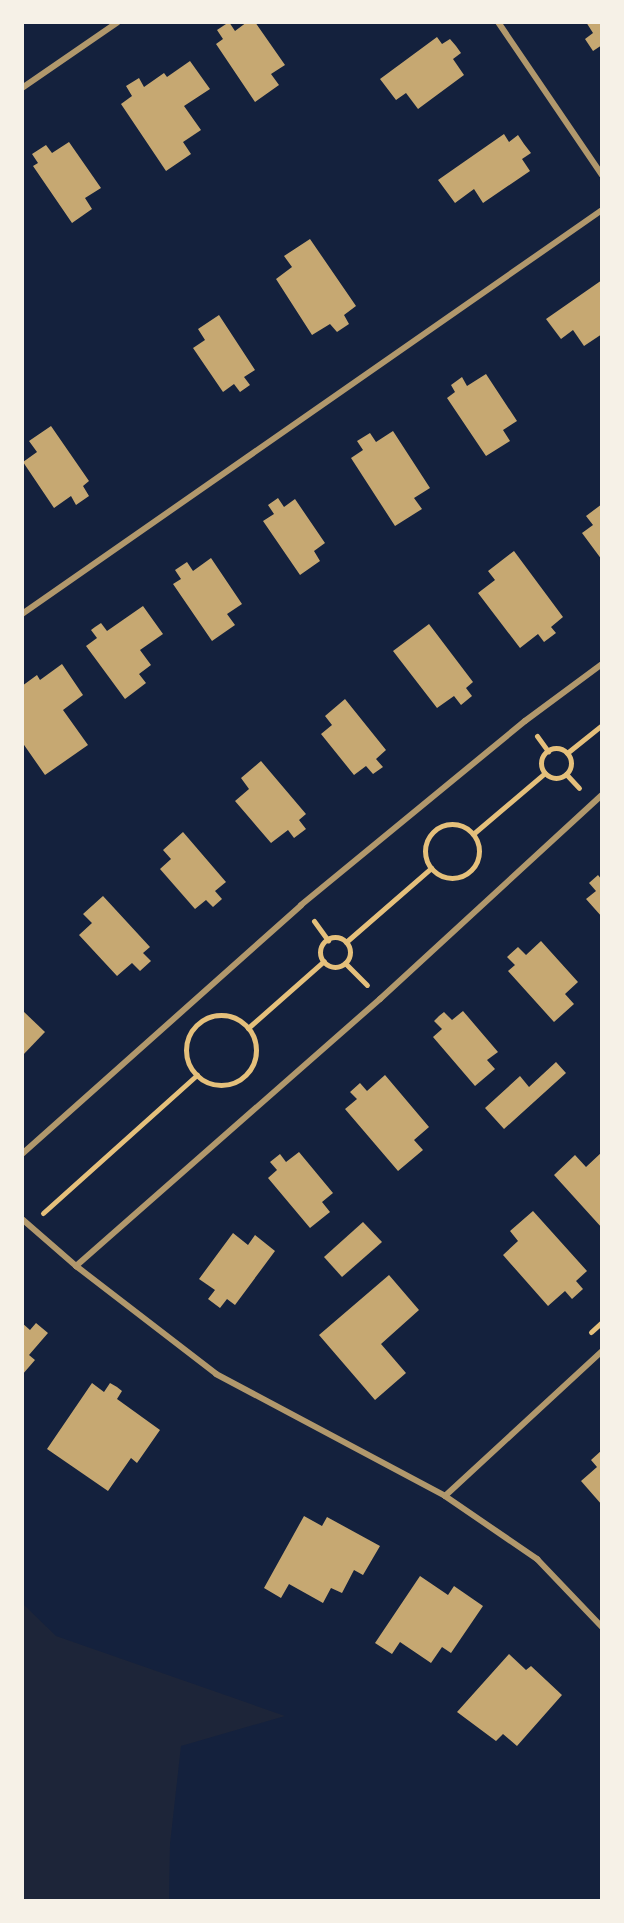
<!DOCTYPE html>
<style>
body{margin:0}
#map{position:relative;width:624px;height:1923px;overflow:hidden;background:#14213d;font-family:"Work Sans",sans-serif}
div>[style]{position:absolute}
.green>*{inset:0;background:#1d2539}
.building>*{inset:0;background:#c6a872}
.path>*{height:5px;margin:-2.5px;padding:0 2.5px;transform-origin:2.5px;border-radius:2.5px;background:#e5c07b}
.path>.ring{margin:-2.5px;padding:0;box-sizing:content-box;background:none;border:5px solid #e5c07b;border-radius:50%}
.service>*{height:6px;margin:-3px;padding:0 3px;transform-origin:3px;border-radius:3px;background:#b1986c}
span{translate:-50% -50%;white-space:nowrap;text-align:center;line-height:1.15;-webkit-text-stroke:7px #f6f1e7;paint-order:stroke}
.frame{position:absolute;inset:0;border:24px solid #f6f1e7;pointer-events:none}
</style>
<div id="map">
<div class="green">
<div style="clip-path:polygon(22px 1603px,56px 1636px,285px 1716px,181px 1746px,170px 1844px,169px 1901px,22px 1901px)"></div>
</div>
<div class="building">
<div style="clip-path:polygon(229px 22px,235px 31px,247px 22px,255px 22px,285px 65px,271px 74px,279px 85px,255px 102px,216px 44px,223px 39px,217px 30px)"></div>
<div style="clip-path:polygon(586px 22px,602px 22px,602px 45px,593px 51px,585px 39px,593px 33px)"></div>
<div style="clip-path:polygon(437px 37px,442px 44px,450px 39px,456px 46px,461px 53px,453px 59px,464px 75px,418px 109px,406px 93px,396px 100px,380px 79px)"></div>
<div style="clip-path:polygon(190px 61px,210px 89px,184px 106px,201px 130px,183px 142px,191px 154px,166px 171px,121px 104px,132px 96px,126px 86px,139px 78px,144px 87px,164px 73px,167px 77px)"></div>
<div style="clip-path:polygon(504px 134px,509px 142px,518px 135px,524px 144px,531px 153px,522px 159px,530px 171px,483px 203px,474px 189px,455px 203px,438px 180px)"></div>
<div style="clip-path:polygon(69px 142px,101px 188px,85px 198px,92px 209px,72px 223px,33px 166px,38px 163px,32px 154px,46px 145px,52px 153px)"></div>
<div style="clip-path:polygon(310px 239px,356px 306px,344px 315px,349px 324px,337px 332px,330px 324px,312px 335px,276px 279px,292px 267px,284px 256px)"></div>
<div style="clip-path:polygon(602px 280px,602px 334px,584px 346px,573px 330px,561px 339px,546px 319px)"></div>
<div style="clip-path:polygon(219px 315px,255px 370px,244px 377px,250px 385px,240px 392px,234px 384px,223px 392px,193px 348px,205px 340px,198px 329px)"></div>
<div style="clip-path:polygon(486px 374px,517px 421px,503px 430px,510px 441px,486px 456px,447px 398px,455px 392px,451px 385px,462px 377px,467px 386px)"></div>
<div style="clip-path:polygon(51px 426px,89px 481px,83px 486px,89px 496px,76px 505px,71px 496px,54px 508px,23px 462px,37px 452px,29px 441px)"></div>
<div style="clip-path:polygon(393px 431px,430px 488px,414px 498px,422px 509px,395px 526px,351px 458px,363px 450px,357px 441px,370px 433px,376px 442px)"></div>
<div style="clip-path:polygon(278px 498px,284px 507px,295px 499px,325px 543px,314px 551px,320px 561px,300px 575px,263px 521px,274px 514px,268px 505px)"></div>
<div style="clip-path:polygon(602px 504px,602px 560px,582px 533px,593px 525px,586px 516px)"></div>
<div style="clip-path:polygon(514px 551px,563px 617px,551px 627px,556px 633px,544px 642px,538px 634px,520px 648px,478px 593px,495px 580px,488px 571px)"></div>
<div style="clip-path:polygon(211px 558px,242px 604px,227px 614px,235px 625px,212px 641px,173px 584px,181px 579px,175px 570px,187px 562px,193px 571px)"></div>
<div style="clip-path:polygon(143px 606px,163px 634px,140px 650px,151px 665px,139px 674px,146px 683px,125px 699px,86px 646px,97px 638px,91px 630px,95px 627px,101px 623px,107px 631px)"></div>
<div style="clip-path:polygon(429px 624px,473px 682px,466px 688px,472px 696px,461px 705px,454px 696px,437px 708px,393px 651px)"></div>
<div style="clip-path:polygon(62px 664px,83px 695px,63px 710px,88px 745px,45px 775px,22px 742px,22px 686px,37px 675px,40px 680px)"></div>
<div style="clip-path:polygon(345px 699px,386px 750px,376px 759px,383px 767px,373px 774px,366px 766px,354px 775px,321px 734px,332px 725px,325px 716px)"></div>
<div style="clip-path:polygon(261px 761px,306px 814px,299px 820px,306px 829px,294px 838px,288px 830px,271px 843px,235px 801px,249px 789px,241px 778px)"></div>
<div style="clip-path:polygon(183px 832px,226px 882px,215px 891px,222px 899px,213px 907px,206px 900px,195px 909px,160px 869px,171px 859px,163px 850px)"></div>
<div style="clip-path:polygon(598px 875px,602px 880px,602px 917px,586px 899px,596px 891px,589px 883px)"></div>
<div style="clip-path:polygon(103px 896px,150px 947px,143px 953px,151px 961px,140px 971px,132px 963px,117px 976px,79px 935px,92px 923px,83px 914px)"></div>
<div style="clip-path:polygon(541px 941px,578px 982px,565px 994px,574px 1004px,554px 1022px,508px 971px,515px 965px,507px 957px,518px 947px,526px 955px)"></div>
<div style="clip-path:polygon(22px 1010px,45px 1032px,22px 1056px)"></div>
<div style="clip-path:polygon(463px 1011px,498px 1052px,487px 1060px,495px 1069px,475px 1086px,433px 1037px,442px 1029px,434px 1021px,439px 1016px,444px 1012px,452px 1020px)"></div>
<div style="clip-path:polygon(556px 1062px,566px 1073px,504px 1129px,485px 1108px,520px 1076px,529px 1087px)"></div>
<div style="clip-path:polygon(385px 1075px,429px 1127px,414px 1140px,423px 1150px,398px 1171px,345px 1109px,357px 1099px,350px 1092px,360px 1083px,367px 1091px)"></div>
<div style="clip-path:polygon(299px 1152px,333px 1193px,322px 1202px,330px 1212px,310px 1228px,268px 1178px,277px 1170px,270px 1162px,280px 1154px,286px 1162px)"></div>
<div style="clip-path:polygon(602px 1152px,602px 1228px,554px 1175px,575px 1155px,586px 1167px)"></div>
<div style="clip-path:polygon(533px 1211px,587px 1271px,576px 1281px,583px 1289px,572px 1299px,565px 1291px,548px 1306px,503px 1255px,518px 1241px,510px 1231px)"></div>
<div style="clip-path:polygon(363px 1222px,382px 1242px,342px 1277px,324px 1257px)"></div>
<div style="clip-path:polygon(233px 1233px,248px 1245px,255px 1235px,275px 1251px,235px 1305px,227px 1299px,220px 1308px,208px 1299px,215px 1290px,199px 1279px)"></div>
<div style="clip-path:polygon(389px 1275px,419px 1310px,381px 1344px,406px 1373px,375px 1400px,319px 1335px)"></div>
<div style="clip-path:polygon(22px 1323px,30px 1330px,36px 1323px,48px 1333px,29px 1355px,35px 1360px,22px 1375px)"></div>
<div style="clip-path:polygon(92px 1383px,104px 1392px,110px 1383px,117px 1387px,122px 1391px,117px 1399px,160px 1430px,137px 1463px,131px 1458px,108px 1491px,47px 1449px)"></div>
<div style="clip-path:polygon(602px 1450px,602px 1505px,581px 1481px,597px 1467px,591px 1460px)"></div>
<div style="clip-path:polygon(304px 1516px,322px 1526px,327px 1517px,380px 1546px,363px 1575px,354px 1570px,342px 1593px,331px 1588px,323px 1603px,289px 1584px,281px 1598px,264px 1588px)"></div>
<div style="clip-path:polygon(420px 1576px,448px 1595px,454px 1586px,483px 1606px,451px 1653px,442px 1647px,431px 1663px,400px 1642px,392px 1654px,375px 1643px)"></div>
<div style="clip-path:polygon(509px 1654px,526px 1670px,531px 1666px,562px 1695px,517px 1746px,503px 1734px,496px 1741px,457px 1712px)"></div>
</div>
<div class="path">
<div style="left:537px;top:736px;width:19px;rotate:54deg"></div>
<div class="ring" style="left:541px;top:748px;width:25px;height:25px"></div>
<div style="left:567px;top:753px;width:45px;rotate:-38.7deg"></div>
<div style="left:566px;top:774px;width:19px;rotate:47deg"></div>
<div class="ring" style="left:425px;top:824px;width:49px;height:49px"></div>
<div style="left:473px;top:834px;width:94px;rotate:-40.3deg"></div>
<div style="left:314px;top:921px;width:24px;rotate:54deg"></div>
<div class="ring" style="left:320px;top:937px;width:25px;height:25px"></div>
<div style="left:346px;top:942px;width:113px;rotate:-41deg"></div>
<div style="left:345px;top:963px;width:31px;rotate:45deg"></div>
<div class="ring" style="left:186px;top:1015px;width:65px;height:65px"></div>
<div style="left:248px;top:1028px;width:101px;rotate:-41.4deg"></div>
<div style="left:43px;top:1213px;width:207px;rotate:-41.9deg"></div>
<div style="left:591px;top:1332px;width:15px;rotate:-42deg"></div>
</div>
<div class="service">
<div style="left:498px;top:22px;width:185px;rotate:55.8deg"></div>
<div style="left:22px;top:88px;width:116px;rotate:-34.5deg"></div>
<div style="left:22px;top:614px;width:707px;rotate:-34.86deg"></div>
<div style="left:22px;top:1154px;width:374px;rotate:-41.7deg"></div>
<div style="left:301px;top:905px;width:290px;rotate:-39.4deg"></div>
<div style="left:525px;top:721px;width:96px;rotate:-36.5deg"></div>
<div style="left:22px;top:1219px;width:72px;rotate:41deg"></div>
<div style="left:76px;top:1266px;width:177px;rotate:37.6deg"></div>
<div style="left:216px;top:1374px;width:259px;rotate:28deg"></div>
<div style="left:445px;top:1496px;width:112px;rotate:34.4deg"></div>
<div style="left:537px;top:1559px;width:94px;rotate:46.3deg"></div>
<div style="left:76px;top:1266px;width:405px;rotate:-41.3deg"></div>
<div style="left:380px;top:999px;width:301px;rotate:-42.6deg"></div>
<div style="left:445px;top:1496px;width:214px;rotate:-42.7deg"></div>
</div>
<div class="frame"></div>
</div>
